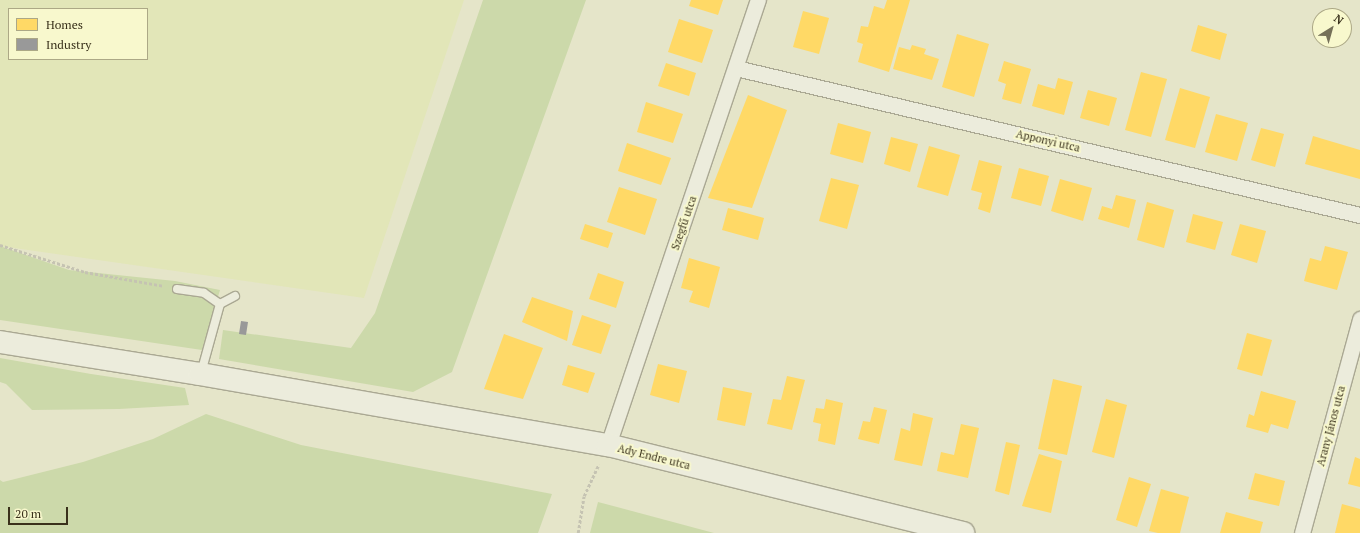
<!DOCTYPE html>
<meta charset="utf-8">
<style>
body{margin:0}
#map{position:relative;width:1360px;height:533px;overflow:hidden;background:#e5e5c9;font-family:"PT Serif",serif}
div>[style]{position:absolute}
.farmland>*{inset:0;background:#e2e6b8}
.green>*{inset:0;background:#ccd9aa}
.homes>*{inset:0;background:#ffd966}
.industry>*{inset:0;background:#999}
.path>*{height:2.5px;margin-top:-1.25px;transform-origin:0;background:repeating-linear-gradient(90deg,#c5c3b2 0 3px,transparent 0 5px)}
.roads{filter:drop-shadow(1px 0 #aaa893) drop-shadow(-1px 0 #aaa893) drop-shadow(0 1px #aaa893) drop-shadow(0 -1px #aaa893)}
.lane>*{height:8px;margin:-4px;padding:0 4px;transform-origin:4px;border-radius:4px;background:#ececdc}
.street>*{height:15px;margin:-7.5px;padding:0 7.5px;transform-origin:7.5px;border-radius:7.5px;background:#ececdc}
.secondary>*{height:22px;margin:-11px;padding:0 11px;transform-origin:11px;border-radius:11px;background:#ececdc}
span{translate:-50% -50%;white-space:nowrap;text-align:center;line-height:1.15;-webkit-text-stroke:4px #f8f8cd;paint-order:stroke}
.street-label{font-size:11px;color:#39311b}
.legend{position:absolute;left:8px;top:8px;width:140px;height:52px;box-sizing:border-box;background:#f8f8cd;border:1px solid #aca886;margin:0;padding:5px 7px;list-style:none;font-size:12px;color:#39311b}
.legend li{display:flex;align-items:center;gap:8px;height:20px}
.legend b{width:20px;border:1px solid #aca886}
.north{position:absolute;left:1312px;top:8px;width:40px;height:40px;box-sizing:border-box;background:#f8f8cd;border:1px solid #aca886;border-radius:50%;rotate:37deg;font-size:11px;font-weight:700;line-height:16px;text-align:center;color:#39311b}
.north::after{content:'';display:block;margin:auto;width:14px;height:18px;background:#757058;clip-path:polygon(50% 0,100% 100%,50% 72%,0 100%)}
.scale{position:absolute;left:8px;top:507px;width:60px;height:18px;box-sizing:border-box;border:2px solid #39311b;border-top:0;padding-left:5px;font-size:12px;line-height:14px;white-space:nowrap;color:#39311b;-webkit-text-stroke:3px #f8f8cd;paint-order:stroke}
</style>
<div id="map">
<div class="farmland">
<div style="clip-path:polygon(evenodd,0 0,464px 0,364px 298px,0 246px,0 0,9px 9px,147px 9px,147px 59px,9px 59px,9px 9px)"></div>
</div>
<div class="green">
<div style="clip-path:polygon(483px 0,586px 0,452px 372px,413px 392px,219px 359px,223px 330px,351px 348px,375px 313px)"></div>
<div style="clip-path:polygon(0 246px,69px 270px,175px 281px,220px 290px,202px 350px,0 320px)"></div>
<div style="clip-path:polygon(0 358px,91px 374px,185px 388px,189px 405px,119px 409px,32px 410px,6px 384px,0 382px)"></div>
<div style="clip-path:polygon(206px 414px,301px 445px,552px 494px,538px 533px,0 533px,0 480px,3px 482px,83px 462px,153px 439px)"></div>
<div style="clip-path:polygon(598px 502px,617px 507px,714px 533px,590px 533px)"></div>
</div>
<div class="homes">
<div style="clip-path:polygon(691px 0,723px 0,718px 15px,689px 6px)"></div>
<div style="clip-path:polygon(887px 0,910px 0,889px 72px,858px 62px,863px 44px,857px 42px,861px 26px,868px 27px,874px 6px,884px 9px)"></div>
<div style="clip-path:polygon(803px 11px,829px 18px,819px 54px,793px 47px)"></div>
<div style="clip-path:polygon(679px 19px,713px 30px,702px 63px,668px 52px)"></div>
<div style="clip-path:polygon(1198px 25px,1227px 34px,1220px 60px,1191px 51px)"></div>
<div style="clip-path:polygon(957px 34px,989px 44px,974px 97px,942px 87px)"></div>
<div style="clip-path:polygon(912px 45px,926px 49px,924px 54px,939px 59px,932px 80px,893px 69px,899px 47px,910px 50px)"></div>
<div style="clip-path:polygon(1004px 61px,1031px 69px,1021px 104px,1002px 99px,1006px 84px,998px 81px)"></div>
<div style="clip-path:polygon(666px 63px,696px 73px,689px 96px,658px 86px)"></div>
<div style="clip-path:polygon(1141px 72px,1167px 79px,1151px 137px,1125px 130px)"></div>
<div style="clip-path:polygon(1058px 78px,1073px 82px,1064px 115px,1032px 106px,1038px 84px,1055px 89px)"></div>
<div style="clip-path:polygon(1180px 88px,1210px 97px,1195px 148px,1165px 140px)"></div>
<div style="clip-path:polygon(1088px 90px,1117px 98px,1109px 126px,1080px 118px)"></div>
<div style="clip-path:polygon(748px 95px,787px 110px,752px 208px,708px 198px)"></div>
<div style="clip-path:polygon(646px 102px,683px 114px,673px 143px,637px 132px)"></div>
<div style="clip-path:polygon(1216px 114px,1248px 123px,1237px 161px,1205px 152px)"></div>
<div style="clip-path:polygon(838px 123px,871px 132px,863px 163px,830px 154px)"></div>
<div style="clip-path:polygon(1261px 128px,1284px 134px,1275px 167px,1251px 160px)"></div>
<div style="clip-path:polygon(1313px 136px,1360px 150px,1360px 179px,1305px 164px)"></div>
<div style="clip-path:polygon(891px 137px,918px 144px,910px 172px,884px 164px)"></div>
<div style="clip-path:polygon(627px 143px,671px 158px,661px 185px,618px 171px)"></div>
<div style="clip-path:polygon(929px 146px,960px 155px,948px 196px,917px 187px)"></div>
<div style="clip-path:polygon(979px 160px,1002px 166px,990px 213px,978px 209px,982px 193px,971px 190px)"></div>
<div style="clip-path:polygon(1019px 168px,1049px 176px,1041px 206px,1011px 198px)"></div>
<div style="clip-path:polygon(831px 178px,859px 185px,847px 229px,819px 221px)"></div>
<div style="clip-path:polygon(1060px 179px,1092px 188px,1083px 221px,1051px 211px)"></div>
<div style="clip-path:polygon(619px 187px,657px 199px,645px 235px,607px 222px)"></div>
<div style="clip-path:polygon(1116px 195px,1136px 200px,1129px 228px,1098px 219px,1102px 206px,1112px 209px)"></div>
<div style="clip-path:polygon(1147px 202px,1174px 210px,1164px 248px,1137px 240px)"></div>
<div style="clip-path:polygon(728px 208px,764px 218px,758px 240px,722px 230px)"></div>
<div style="clip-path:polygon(1193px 214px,1223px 222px,1215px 250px,1186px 242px)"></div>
<div style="clip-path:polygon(585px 224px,613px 233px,608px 248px,580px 239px)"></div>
<div style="clip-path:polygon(1240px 224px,1266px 231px,1257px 263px,1231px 255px)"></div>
<div style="clip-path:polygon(1325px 246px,1348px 252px,1337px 290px,1304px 281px,1310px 258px,1321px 261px)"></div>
<div style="clip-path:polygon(689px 258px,720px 267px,709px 308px,689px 302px,693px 291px,681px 288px)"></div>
<div style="clip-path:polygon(598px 273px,624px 282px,616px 308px,589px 299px)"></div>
<div style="clip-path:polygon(532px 297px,573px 311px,567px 341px,522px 322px)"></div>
<div style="clip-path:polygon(582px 315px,611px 325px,601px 354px,572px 345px)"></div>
<div style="clip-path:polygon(1247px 333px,1272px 340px,1262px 376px,1237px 369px)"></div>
<div style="clip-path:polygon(504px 334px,543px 348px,523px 399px,484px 389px)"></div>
<div style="clip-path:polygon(658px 364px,687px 371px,679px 403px,650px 395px)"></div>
<div style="clip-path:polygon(568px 365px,595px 373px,588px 393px,562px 385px)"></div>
<div style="clip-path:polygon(787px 376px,805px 380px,792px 430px,767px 424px,773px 399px,781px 400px)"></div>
<div style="clip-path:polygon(1053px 379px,1082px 386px,1067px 455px,1038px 449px)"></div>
<div style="clip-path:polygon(723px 387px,752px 393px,745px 426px,717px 420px)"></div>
<div style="clip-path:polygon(1261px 391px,1296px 401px,1288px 429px,1271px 424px,1268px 433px,1246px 427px,1249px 414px,1254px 416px)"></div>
<div style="clip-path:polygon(826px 399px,843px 403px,835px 445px,818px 441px,821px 424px,813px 422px,816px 408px,824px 409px)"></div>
<div style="clip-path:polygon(1106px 399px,1127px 405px,1114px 458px,1092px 452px)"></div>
<div style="clip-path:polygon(874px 407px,887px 410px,879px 444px,858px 439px,863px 421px,870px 422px)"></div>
<div style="clip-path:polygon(913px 413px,933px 418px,922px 466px,894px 460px,901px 428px,910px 431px)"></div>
<div style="clip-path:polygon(961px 424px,979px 428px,968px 478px,937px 471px,941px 452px,954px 455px)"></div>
<div style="clip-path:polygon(1006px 442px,1020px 445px,1009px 495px,995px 491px)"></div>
<div style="clip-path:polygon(1039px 454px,1062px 461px,1051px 513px,1022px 506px)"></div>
<div style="clip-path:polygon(1355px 457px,1360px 459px,1360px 487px,1348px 484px)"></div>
<div style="clip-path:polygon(1255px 473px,1285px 481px,1279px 506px,1248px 499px)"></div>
<div style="clip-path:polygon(1129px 477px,1151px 484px,1137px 527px,1116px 520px)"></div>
<div style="clip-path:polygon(1161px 489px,1189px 497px,1180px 533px,1158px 533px,1149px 531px)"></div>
<div style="clip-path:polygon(1342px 504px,1360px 509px,1360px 533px,1335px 533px)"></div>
<div style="clip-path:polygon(1226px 512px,1263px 522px,1260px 533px,1220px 533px)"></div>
</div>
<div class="industry">
<div style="clip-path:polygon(241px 321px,248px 322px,246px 335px,239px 334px)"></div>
</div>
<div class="path">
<div style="left:0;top:245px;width:89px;rotate:17.6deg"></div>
<div style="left:85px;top:272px;width:80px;rotate:10deg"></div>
<div style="left:578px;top:533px;width:37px;rotate:-81deg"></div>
<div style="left:584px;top:496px;width:35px;rotate:-65deg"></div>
</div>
<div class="roads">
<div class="lane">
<div style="left:177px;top:289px;width:27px;rotate:8deg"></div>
<div style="left:204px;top:293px;width:19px;rotate:35deg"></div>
<div style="left:201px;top:373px;width:72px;rotate:-74.6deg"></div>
<div style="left:220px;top:304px;width:17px;rotate:-28deg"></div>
</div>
<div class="street">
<div style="left:736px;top:68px;width:641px;rotate:13.26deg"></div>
<div style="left:608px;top:445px;width:470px;rotate:-71.4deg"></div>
<div style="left:1302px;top:533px;width:222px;rotate:-74.8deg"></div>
</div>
<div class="secondary">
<div style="left:0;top:342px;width:203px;rotate:9.1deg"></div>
<div style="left:200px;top:374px;width:414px;rotate:9.9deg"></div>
<div style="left:608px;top:445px;width:366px;rotate:13.9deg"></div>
</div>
</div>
<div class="street-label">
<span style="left:1048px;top:141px;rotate:13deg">Apponyi utca</span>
<span style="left:684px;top:223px;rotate:-71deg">Szegfű utca</span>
<span style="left:1331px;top:426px;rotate:-75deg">Arany János utca</span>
<span style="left:654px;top:457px;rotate:14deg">Ady Endre utca</span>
</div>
<ul class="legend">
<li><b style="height:11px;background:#ffd966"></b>Homes</li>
<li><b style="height:11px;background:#999"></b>Industry</li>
</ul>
<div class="north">N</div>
<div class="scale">20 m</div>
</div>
